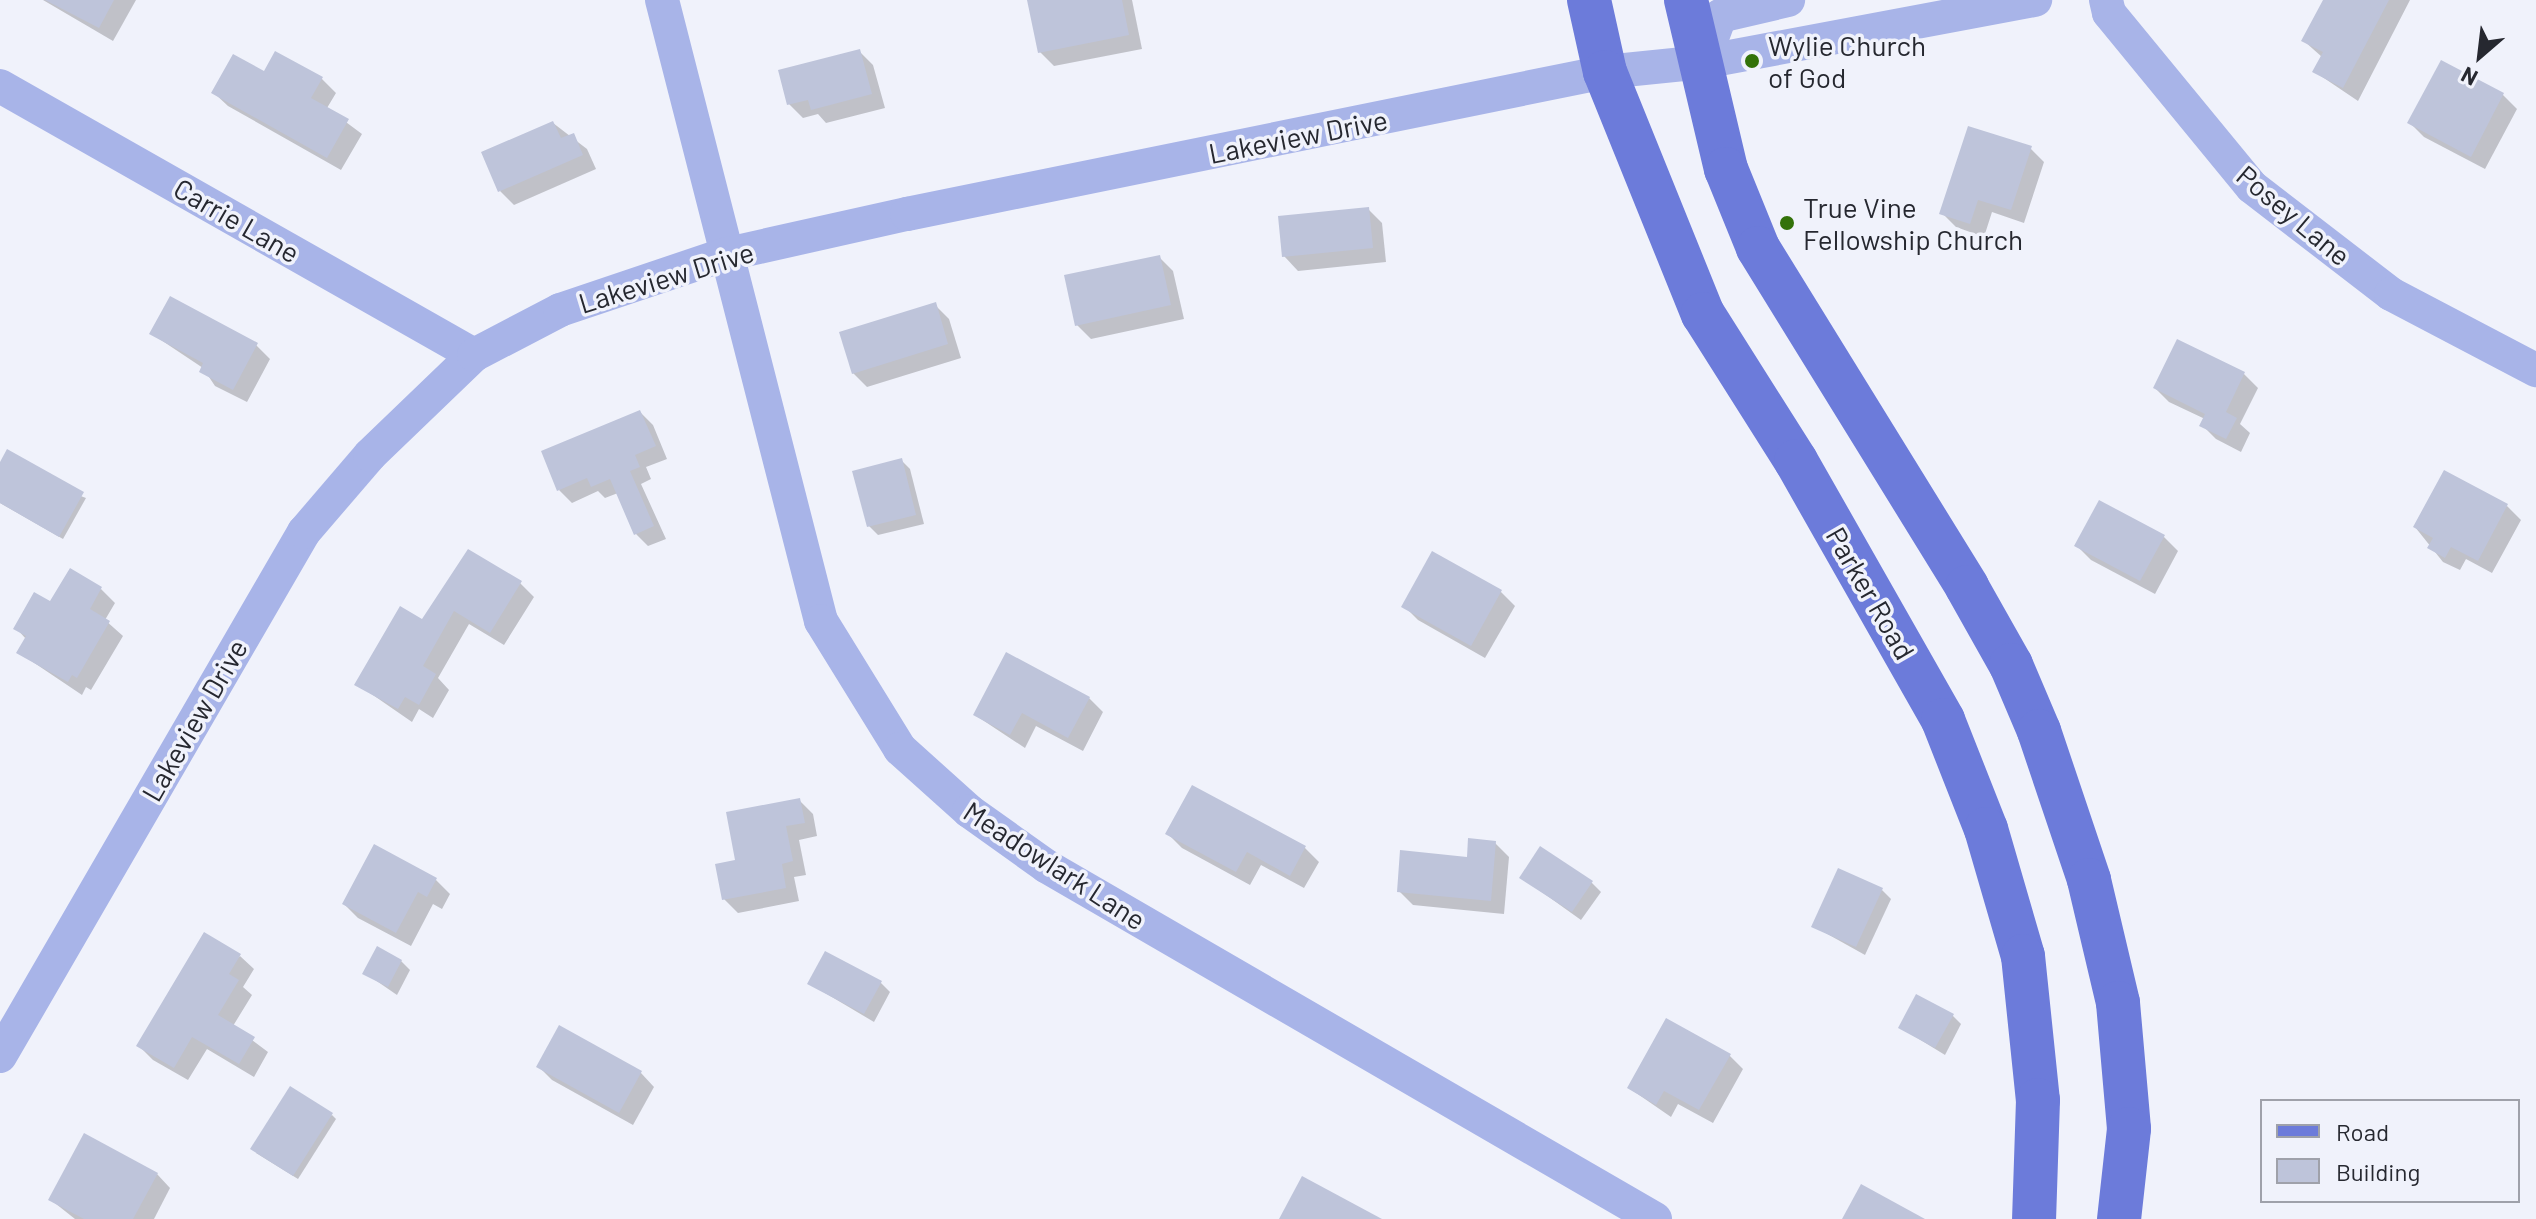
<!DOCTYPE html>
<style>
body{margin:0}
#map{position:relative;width:2536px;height:1219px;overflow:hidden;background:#f0f2fb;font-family:Barlow,sans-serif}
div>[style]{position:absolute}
.shadow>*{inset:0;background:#0003}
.building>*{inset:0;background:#bec4da}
.minor>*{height:34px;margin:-17px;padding:0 17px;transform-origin:17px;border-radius:17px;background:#a8b4e8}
.major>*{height:44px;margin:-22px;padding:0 22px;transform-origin:22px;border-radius:22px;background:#6c7bda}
.dots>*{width:22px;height:22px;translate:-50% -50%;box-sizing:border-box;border:4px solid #f0f2fb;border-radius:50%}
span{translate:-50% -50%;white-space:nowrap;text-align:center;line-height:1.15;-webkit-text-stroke:7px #f0f2fb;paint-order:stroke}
.poi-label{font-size:28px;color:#262830}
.left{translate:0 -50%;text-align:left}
.street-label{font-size:28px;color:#262830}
.legend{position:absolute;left:2260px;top:1099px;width:260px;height:104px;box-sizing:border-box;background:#f0f2fb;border:2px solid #9fa1aa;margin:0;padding:10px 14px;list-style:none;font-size:24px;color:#262830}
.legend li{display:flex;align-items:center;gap:16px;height:40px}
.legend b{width:40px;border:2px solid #9fa1aa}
.north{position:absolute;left:2440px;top:16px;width:80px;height:80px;-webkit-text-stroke:6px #f0f2fb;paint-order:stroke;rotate:208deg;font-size:22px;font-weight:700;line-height:32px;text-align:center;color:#262830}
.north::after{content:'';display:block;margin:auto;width:28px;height:36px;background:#262830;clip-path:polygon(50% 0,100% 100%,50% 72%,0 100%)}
</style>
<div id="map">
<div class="shadow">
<div style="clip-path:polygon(43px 0,136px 0,113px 41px)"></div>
<div style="clip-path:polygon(1047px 0,1132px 0,1142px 49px,1054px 66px,1040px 52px)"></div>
<div style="clip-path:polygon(2325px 0,2410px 0,2358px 101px,2315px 72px,2322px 57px,2304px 41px)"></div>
<div style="clip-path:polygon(859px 51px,873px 65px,885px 108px,826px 123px,818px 114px,803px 118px,789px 104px)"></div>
<div style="clip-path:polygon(2442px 62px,2503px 95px,2517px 109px,2485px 169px,2424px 137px,2410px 123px)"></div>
<div style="clip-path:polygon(265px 74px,322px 79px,336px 93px,327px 108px,362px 134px,341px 170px,228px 106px,214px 93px)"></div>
<div style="clip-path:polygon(553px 123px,587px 149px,596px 169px,514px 205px,500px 191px)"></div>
<div style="clip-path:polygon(2030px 148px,2044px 162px,2024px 223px,1992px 212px,1984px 237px,1956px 227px,1942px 213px)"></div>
<div style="clip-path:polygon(1368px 209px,1382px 223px,1386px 262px,1298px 271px,1284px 256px)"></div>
<div style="clip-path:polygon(1159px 257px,1173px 271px,1184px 319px,1091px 339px,1077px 325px)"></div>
<div style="clip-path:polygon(935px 305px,949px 319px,961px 358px,867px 387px,853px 373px)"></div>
<div style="clip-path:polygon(152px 334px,256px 345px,270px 359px,247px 402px,215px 386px,203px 368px)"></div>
<div style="clip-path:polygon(2244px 374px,2258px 388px,2240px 424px,2250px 433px,2241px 452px,2216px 439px,2202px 425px,2205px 419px,2169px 402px,2155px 388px)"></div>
<div style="clip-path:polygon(640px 412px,653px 425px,667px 459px,646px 467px,651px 479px,641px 484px,666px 539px,648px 546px,636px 534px,618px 493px,605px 498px,598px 491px,572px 503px,559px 490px)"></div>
<div style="clip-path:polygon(901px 460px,910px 469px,924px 524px,878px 535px,869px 526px)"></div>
<div style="clip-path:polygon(0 466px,86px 498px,63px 539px,0 503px)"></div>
<div style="clip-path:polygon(2507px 506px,2521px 520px,2492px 573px,2466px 559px,2460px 570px,2443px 562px,2415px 527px)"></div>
<div style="clip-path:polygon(2164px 537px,2178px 551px,2155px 594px,2091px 560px,2077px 546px)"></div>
<div style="clip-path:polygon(1433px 554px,1501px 592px,1515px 606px,1485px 658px,1418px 620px,1404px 606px)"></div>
<div style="clip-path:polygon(520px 583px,534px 597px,504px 645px,469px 624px,438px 678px,449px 690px,433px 718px,419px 709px,412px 722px,357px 684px,423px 622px)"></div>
<div style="clip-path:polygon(101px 589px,115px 603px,105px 620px,123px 636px,91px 690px,86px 687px,82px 695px,18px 652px,26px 639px,16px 628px,51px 604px)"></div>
<div style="clip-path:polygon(1089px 698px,1103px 712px,1083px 751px,1036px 726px,1025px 748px,975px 715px)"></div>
<div style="clip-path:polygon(1193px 788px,1305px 848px,1319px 862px,1304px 888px,1261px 865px,1250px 885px,1182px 848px,1168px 834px)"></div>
<div style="clip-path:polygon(799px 800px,813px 814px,817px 836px,799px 840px,806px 875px,794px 877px,799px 901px,738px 913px,724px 899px,738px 862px)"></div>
<div style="clip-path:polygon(1495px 843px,1509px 857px,1504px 914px,1413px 905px,1399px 891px)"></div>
<div style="clip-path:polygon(1521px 877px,1592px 883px,1601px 892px,1581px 920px)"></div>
<div style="clip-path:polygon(436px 880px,450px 894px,442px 909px,433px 904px,411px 946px,358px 918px,344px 904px)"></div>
<div style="clip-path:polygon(1882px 890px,1891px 899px,1865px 955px,1813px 926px)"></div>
<div style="clip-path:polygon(240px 956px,254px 969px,243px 987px,252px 995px,233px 1026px,268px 1052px,254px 1077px,207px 1049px,188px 1080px,153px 1060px,139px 1046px)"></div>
<div style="clip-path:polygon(401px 961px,410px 970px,397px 995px,365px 973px)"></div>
<div style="clip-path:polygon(881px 983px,890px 992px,874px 1022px,810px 984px)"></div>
<div style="clip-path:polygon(1952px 1015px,1961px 1024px,1945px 1055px,1901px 1028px)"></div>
<div style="clip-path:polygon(1729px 1055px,1743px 1069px,1713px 1123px,1678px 1104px,1671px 1117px,1629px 1088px)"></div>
<div style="clip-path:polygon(538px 1066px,641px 1073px,654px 1087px,633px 1125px,552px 1080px)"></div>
<div style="clip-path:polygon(332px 1115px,336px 1119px,298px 1179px,256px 1153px)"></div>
<div style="clip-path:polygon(157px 1174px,170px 1188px,154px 1219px,75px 1219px,51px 1200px)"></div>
</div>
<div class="building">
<div style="clip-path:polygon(45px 0,114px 0,99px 28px)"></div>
<div style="clip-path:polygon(1027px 0,1122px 0,1129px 35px,1038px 53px)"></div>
<div style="clip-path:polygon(2323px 0,2389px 0,2343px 88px,2312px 72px,2323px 52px,2301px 41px)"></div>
<div style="clip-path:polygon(860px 49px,872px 94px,811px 110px,808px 100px,787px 105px,778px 70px)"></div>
<div style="clip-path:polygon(275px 51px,323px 77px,311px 98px,349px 119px,327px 158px,211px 93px,233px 54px,264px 71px)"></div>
<div style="clip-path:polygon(2441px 60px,2504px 93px,2471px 157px,2407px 123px)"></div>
<div style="clip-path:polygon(553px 121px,561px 138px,574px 133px,583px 155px,498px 192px,481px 152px)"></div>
<div style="clip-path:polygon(1968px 126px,2032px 146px,2011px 210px,1978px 200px,1970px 224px,1939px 214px)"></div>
<div style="clip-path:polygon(1369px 207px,1373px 248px,1282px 257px,1278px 216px)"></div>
<div style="clip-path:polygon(1160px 255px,1171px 305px,1075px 326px,1064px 275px)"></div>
<div style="clip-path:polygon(170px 296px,258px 343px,233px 390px,199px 372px,203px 363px,149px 334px)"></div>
<div style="clip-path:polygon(936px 302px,948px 344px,852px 374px,839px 332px)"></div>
<div style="clip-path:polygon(2177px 339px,2245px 372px,2226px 412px,2237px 418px,2226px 439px,2199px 426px,2205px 414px,2153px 388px)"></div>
<div style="clip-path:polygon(640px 410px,656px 446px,635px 455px,640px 467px,630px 471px,654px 526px,634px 535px,610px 479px,591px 487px,587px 478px,557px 491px,541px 451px)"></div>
<div style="clip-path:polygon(7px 449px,84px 492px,59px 537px,0 503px,0 462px)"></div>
<div style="clip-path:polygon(902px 458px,916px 515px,867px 527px,852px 471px)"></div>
<div style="clip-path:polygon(2444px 470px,2508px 504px,2478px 561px,2451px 547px,2445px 558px,2427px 548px,2433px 538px,2413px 527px)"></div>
<div style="clip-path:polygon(2099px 500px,2165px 535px,2140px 581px,2074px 546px)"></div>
<div style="clip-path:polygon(468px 549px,522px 581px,490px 633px,454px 611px,423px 666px,436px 674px,419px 705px,405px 697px,398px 709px,354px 685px,400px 606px,422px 619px)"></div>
<div style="clip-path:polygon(1432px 551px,1502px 590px,1471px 646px,1401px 607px)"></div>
<div style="clip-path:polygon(70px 568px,102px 587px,90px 609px,110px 621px,77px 678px,72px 675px,68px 682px,16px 653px,26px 636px,13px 629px,34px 592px,50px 601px)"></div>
<div style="clip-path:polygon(1006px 652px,1090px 697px,1068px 738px,1022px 713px,1010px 735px,973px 715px)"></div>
<div style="clip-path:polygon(1192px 785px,1306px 846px,1290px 876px,1247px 852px,1236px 872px,1165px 834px)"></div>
<div style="clip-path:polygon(800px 798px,805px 823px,786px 826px,793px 861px,782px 864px,786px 888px,722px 900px,715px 864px,735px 860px,726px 812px)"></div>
<div style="clip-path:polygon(1468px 838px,1496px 841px,1491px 901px,1397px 892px,1400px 850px,1467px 857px)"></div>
<div style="clip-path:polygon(374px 844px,437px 878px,427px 897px,418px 892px,396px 933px,342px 904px)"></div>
<div style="clip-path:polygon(1540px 846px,1593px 881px,1572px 912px,1519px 878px)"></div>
<div style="clip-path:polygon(1838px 868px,1883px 888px,1856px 947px,1811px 927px)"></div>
<div style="clip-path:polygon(204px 932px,241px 954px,229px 974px,239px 980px,218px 1015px,255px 1037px,239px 1064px,192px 1037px,174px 1068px,136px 1046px)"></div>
<div style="clip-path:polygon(377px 946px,402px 960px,388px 987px,362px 974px)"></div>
<div style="clip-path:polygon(825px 951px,882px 981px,864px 1014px,807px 984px)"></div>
<div style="clip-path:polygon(1916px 994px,1954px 1014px,1935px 1048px,1898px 1028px)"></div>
<div style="clip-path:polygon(1666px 1018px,1731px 1054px,1699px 1110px,1664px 1091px,1656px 1105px,1627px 1088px)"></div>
<div style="clip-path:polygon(559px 1025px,642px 1071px,619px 1113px,536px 1067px)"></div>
<div style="clip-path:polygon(290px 1086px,333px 1113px,293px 1176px,250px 1149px)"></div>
<div style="clip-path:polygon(84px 1133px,158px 1173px,133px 1219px,84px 1219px,48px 1200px)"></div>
<div style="clip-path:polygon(1302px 1176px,1382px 1219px,1279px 1219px)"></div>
<div style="clip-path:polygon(1861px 1184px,1925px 1219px,1842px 1219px)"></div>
</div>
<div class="minor">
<div style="left:662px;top:0;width:641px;rotate:75.64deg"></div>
<div style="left:821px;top:621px;width:150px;rotate:58.3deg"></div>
<div style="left:900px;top:749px;width:93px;rotate:41.9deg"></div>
<div style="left:969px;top:811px;width:95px;rotate:35.5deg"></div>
<div style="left:1046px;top:866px;width:704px;rotate:30.1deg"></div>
<div style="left:2106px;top:0;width:13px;rotate:77deg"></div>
<div style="left:2109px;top:13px;width:225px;rotate:50.6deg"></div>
<div style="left:2252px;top:187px;width:175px;rotate:37.6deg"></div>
<div style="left:2391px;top:294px;width:164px;rotate:27.7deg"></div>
<div style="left:1703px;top:62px;width:49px;rotate:-69.7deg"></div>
<div style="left:1720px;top:16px;width:70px;rotate:-13.2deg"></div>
<div style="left:0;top:86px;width:545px;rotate:29.58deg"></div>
<div style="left:0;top:1056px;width:606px;rotate:-59.88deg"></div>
<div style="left:304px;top:532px;width:101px;rotate:-49.4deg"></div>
<div style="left:370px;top:455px;width:144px;rotate:-43.9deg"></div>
<div style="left:474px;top:355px;width:97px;rotate:-27.6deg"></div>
<div style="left:560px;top:310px;width:172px;rotate:-18.6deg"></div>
<div style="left:723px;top:255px;width:189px;rotate:-12.6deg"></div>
<div style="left:907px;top:214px;width:712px;rotate:-11.5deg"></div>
<div style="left:1605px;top:72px;width:99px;rotate:-5.8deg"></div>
<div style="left:1703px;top:62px;width:338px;rotate:-10.6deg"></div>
</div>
<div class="major">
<div style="left:1589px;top:0;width:74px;rotate:77.5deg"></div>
<div style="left:1605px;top:72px;width:261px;rotate:68deg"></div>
<div style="left:1703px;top:314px;width:174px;rotate:57.7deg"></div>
<div style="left:1796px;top:461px;width:298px;rotate:60.4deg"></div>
<div style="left:1943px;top:720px;width:117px;rotate:68.5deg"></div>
<div style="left:1986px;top:829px;width:132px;rotate:73.8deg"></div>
<div style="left:2023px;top:956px;width:145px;rotate:84.1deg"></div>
<div style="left:2038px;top:1100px;width:119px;rotate:91.9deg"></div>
<div style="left:1686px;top:0;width:174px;rotate:76.7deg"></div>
<div style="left:1726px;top:169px;width:85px;rotate:67.9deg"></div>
<div style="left:1758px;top:248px;width:398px;rotate:58.3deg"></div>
<div style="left:1967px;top:587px;width:90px;rotate:60.6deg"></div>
<div style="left:2011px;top:665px;width:72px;rotate:67deg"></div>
<div style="left:2039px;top:731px;width:157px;rotate:71.4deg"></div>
<div style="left:2089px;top:880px;width:126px;rotate:76.7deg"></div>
<div style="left:2118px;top:1003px;width:126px;rotate:85deg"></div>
<div style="left:2129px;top:1129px;width:91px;rotate:96.3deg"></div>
</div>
<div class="dots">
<div style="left:1752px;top:61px;background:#337209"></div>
<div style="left:1787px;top:223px;background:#337209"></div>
</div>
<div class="poi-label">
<span class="left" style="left:1768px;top:61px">Wylie Church<br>of God</span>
<span class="left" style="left:1803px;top:223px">True Vine<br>Fellowship Church</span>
</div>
<div class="street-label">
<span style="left:1298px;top:136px;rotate:-11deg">Lakeview Drive</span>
<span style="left:2294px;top:215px;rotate:40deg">Posey Lane</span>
<span style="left:237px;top:220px;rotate:30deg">Carrie Lane</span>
<span style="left:666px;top:277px;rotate:-17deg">Lakeview Drive</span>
<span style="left:1871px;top:593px;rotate:60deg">Parker Road</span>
<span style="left:194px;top:720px;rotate:-60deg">Lakeview Drive</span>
<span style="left:1055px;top:865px;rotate:33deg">Meadowlark Lane</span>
</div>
<ul class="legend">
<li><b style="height:10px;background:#6c7bda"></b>Road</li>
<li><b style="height:22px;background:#bec4da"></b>Building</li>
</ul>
<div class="north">N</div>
</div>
